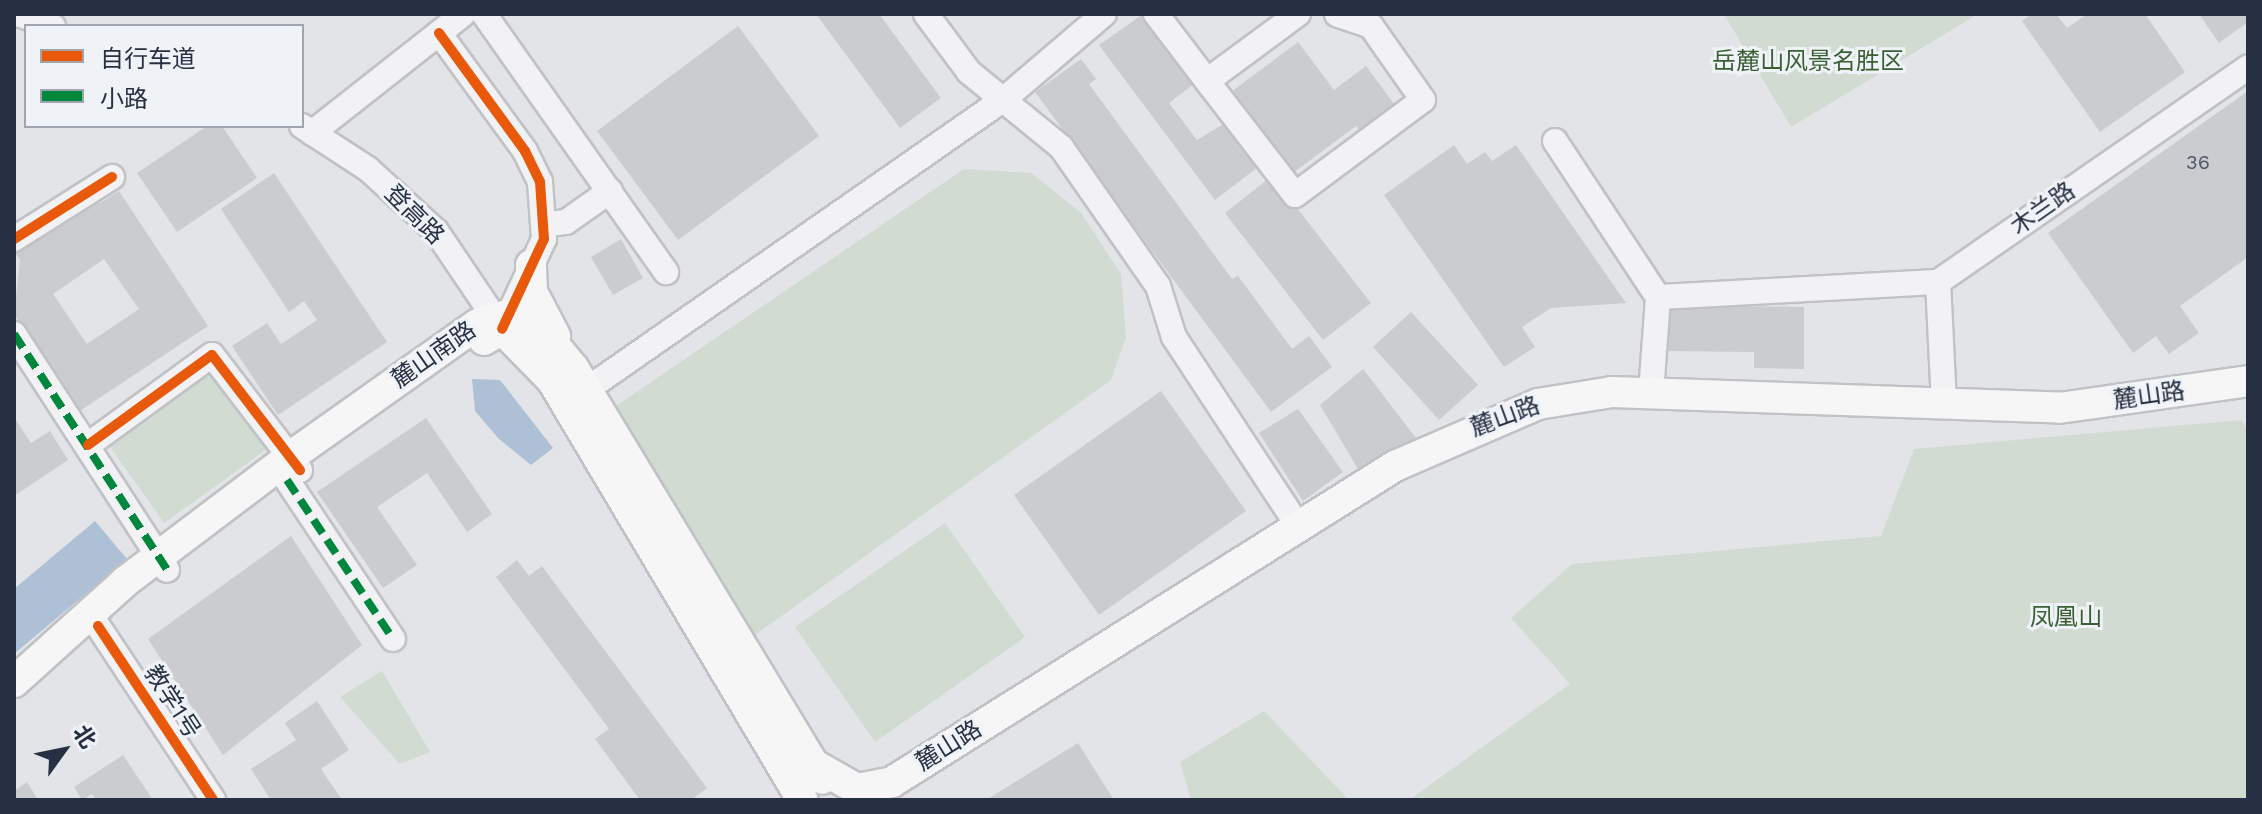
<!DOCTYPE html>
<meta charset="utf-8">
<style>
body{margin:0}
#map{position:relative;width:2262px;height:814px;overflow:hidden;background:#e2e4e7;font-family:"Work Sans","Noto Sans SC",sans-serif}
div>[style]{position:absolute}
.green>*{inset:0;background:#d2dbd2}
.water>*{inset:0;background:#aec0d5}
.building>*{inset:0;background:#cacccf}
.roads{filter:drop-shadow(2px 0 #c0c2c5) drop-shadow(-2px 0 #c0c2c5) drop-shadow(0 2px #c0c2c5) drop-shadow(0 -2px #c0c2c5)}
.minor>*{height:24px;margin:-12px;padding:0 12px;transform-origin:12px;border-radius:12px;background:#f2f2f4}
.major>*{height:30px;margin:-15px;padding:0 15px;transform-origin:15px;border-radius:15px;background:#f6f6f7}
.quiet>*{height:8px;margin-top:-4px;transform-origin:0;background:repeating-linear-gradient(90deg,#00873e 0 16px,transparent 0 24px)}
.cycleway>*{height:10px;margin:-5px;padding:0 5px;transform-origin:5px;border-radius:5px;background:#e8590c}
span{translate:-50% -50%;white-space:nowrap;text-align:center;line-height:1.15;-webkit-text-stroke:6px #eff2f7;paint-order:stroke}
.number-label{font-size:20px;color:#505866}
.number-label span{-webkit-text-stroke-width:0}
.park-label{font-size:24px;color:#3a5f33}
.street-label{font-size:24px;color:#273042}
.frame{position:absolute;inset:0;border:16px solid #273042;pointer-events:none}
.legend{position:absolute;left:24px;top:24px;width:280px;height:104px;box-sizing:border-box;background:#eff2f7;border:2px solid #9fa4af;margin:0;padding:10px 14px;list-style:none;font-size:24px;color:#273042}
.legend li{display:flex;align-items:center;gap:16px;height:40px}
.legend b{width:40px;border:2px solid #9fa4af}
.north{position:absolute;left:24px;top:710px;width:80px;height:80px;-webkit-text-stroke:6px #eff2f7;paint-order:stroke;rotate:57deg;font-size:22px;font-weight:700;line-height:32px;text-align:center;color:#273042}
.north::after{content:'';display:block;margin:auto;width:28px;height:36px;background:#273042;clip-path:polygon(50% 0,100% 100%,50% 72%,0 100%)}
</style>
<div id="map">
<div class="green">
<div style="clip-path:polygon(1724px 14px,1978px 14px,1791px 127px)"></div>
<div style="clip-path:polygon(964px 169px,1031px 173px,1081px 213px,1121px 274px,1126px 337px,1111px 380px,748px 640px,610px 410px)"></div>
<div style="clip-path:polygon(214px 360px,274px 444px,164px 523px,104px 438px)"></div>
<div style="clip-path:polygon(2241px 420px,2248px 430px,2248px 800px,1409px 800px,1570px 684px,1511px 618px,1572px 564px,1881px 536px,1914px 449px)"></div>
<div style="clip-path:polygon(945px 523px,1025px 637px,875px 742px,795px 627px)"></div>
<div style="clip-path:polygon(382px 671px,430px 752px,400px 764px,340px 697px)"></div>
<div style="clip-path:polygon(1264px 711px,1349px 800px,1191px 800px,1180px 762px)"></div>
</div>
<div class="water">
<div style="clip-path:polygon(472px 379px,500px 380px,553px 448px,531px 465px,499px 439px,475px 411px)"></div>
<div style="clip-path:polygon(95px 521px,127px 559px,14px 654px,14px 589px)"></div>
</div>
<div class="building">
<div style="clip-path:polygon(816px 14px,879px 14px,941px 98px,900px 128px)"></div>
<div style="clip-path:polygon(1143px 14px,1195px 83px,1169px 103px,1197px 140px,1245px 111px,1231px 92px,1298px 42px,1334px 90px,1366px 66px,1400px 112px,1365px 138px,1356px 126px,1293px 173px,1260px 129px,1240px 143px,1258px 167px,1215px 200px,1099px 45px)"></div>
<div style="clip-path:polygon(2032px 14px,2056px 14px,2067px 28px,2087px 14px,2145px 14px,2185px 72px,2100px 132px,2022px 21px)"></div>
<div style="clip-path:polygon(2199px 14px,2248px 14px,2248px 22px,2219px 43px)"></div>
<div style="clip-path:polygon(738px 26px,819px 136px,678px 240px,597px 131px)"></div>
<div style="clip-path:polygon(1081px 59px,1096px 79px,1089px 84px,1232px 279px,1238px 276px,1292px 349px,1309px 336px,1332px 367px,1271px 412px,1035px 92px)"></div>
<div style="clip-path:polygon(2248px 91px,2248px 257px,2180px 306px,2199px 333px,2169px 354px,2156px 336px,2133px 353px,2048px 233px)"></div>
<div style="clip-path:polygon(207px 126px,222px 126px,257px 178px,177px 232px,137px 173px)"></div>
<div style="clip-path:polygon(1454px 145px,1467px 164px,1485px 152px,1492px 161px,1516px 145px,1626px 303px,1551px 308px,1522px 327px,1535px 347px,1504px 367px,1384px 195px)"></div>
<div style="clip-path:polygon(274px 173px,387px 342px,278px 415px,232px 346px,267px 323px,281px 344px,317px 320px,304px 301px,289px 312px,221px 209px)"></div>
<div style="clip-path:polygon(1272px 176px,1371px 303px,1323px 340px,1225px 213px)"></div>
<div style="clip-path:polygon(evenodd,119px 191px,208px 326px,78px 412px,14px 314px,20px 260px,14px 251px,96px 197px,100px 203px,119px 191px,104px 259px,139px 309px,87px 344px,53px 294px,104px 259px)"></div>
<div style="clip-path:polygon(621px 239px,643px 278px,613px 295px,591px 257px)"></div>
<div style="clip-path:polygon(1669px 305px,1804px 307px,1804px 369px,1754px 368px,1754px 352px,1669px 351px)"></div>
<div style="clip-path:polygon(1411px 312px,1478px 385px,1439px 420px,1373px 347px)"></div>
<div style="clip-path:polygon(1363px 369px,1416px 438px,1364px 479px,1320px 405px)"></div>
<div style="clip-path:polygon(1161px 391px,1246px 511px,1099px 615px,1014px 495px)"></div>
<div style="clip-path:polygon(1298px 409px,1343px 472px,1303px 501px,1259px 433px)"></div>
<div style="clip-path:polygon(14px 417px,31px 443px,50px 431px,68px 460px,14px 496px)"></div>
<div style="clip-path:polygon(426px 418px,492px 514px,467px 532px,427px 473px,377px 507px,417px 565px,383px 588px,317px 492px)"></div>
<div style="clip-path:polygon(291px 536px,362px 645px,223px 755px,148px 639px)"></div>
<div style="clip-path:polygon(517px 560px,529px 576px,542px 566px,707px 788px,691px 800px,640px 800px,595px 739px,609px 729px,496px 577px)"></div>
<div style="clip-path:polygon(317px 701px,349px 750px,321px 769px,342px 800px,271px 800px,251px 769px,296px 740px,285px 723px)"></div>
<div style="clip-path:polygon(1078px 743px,1114px 800px,986px 800px)"></div>
<div style="clip-path:polygon(123px 755px,153px 800px,96px 800px,92px 794px,82px 800px,74px 787px)"></div>
<div style="clip-path:polygon(27px 782px,38px 800px,14px 800px,14px 791px)"></div>
</div>
<div class="roads">
<div class="minor">
<div style="left:18px;top:14px;width:37px;rotate:19deg"></div>
<div style="left:484px;top:14px;width:316px;rotate:54.8deg"></div>
<div style="left:926px;top:14px;width:72px;rotate:53.4deg"></div>
<div style="left:969px;top:72px;width:119px;rotate:39.2deg"></div>
<div style="left:1061px;top:147px;width:169px;rotate:55.1deg"></div>
<div style="left:1158px;top:286px;width:53px;rotate:72.6deg"></div>
<div style="left:1174px;top:337px;width:226px;rotate:56.7deg"></div>
<div style="left:1156px;top:14px;width:84px;rotate:52.7deg"></div>
<div style="left:1207px;top:81px;width:113px;rotate:-36.4deg"></div>
<div style="left:439px;top:33px;width:146px;rotate:53.9deg"></div>
<div style="left:525px;top:151px;width:34px;rotate:64deg"></div>
<div style="left:540px;top:182px;width:57px;rotate:86deg"></div>
<div style="left:544px;top:239px;width:99px;rotate:115deg"></div>
<div style="left:1207px;top:81px;width:144px;rotate:52.3deg"></div>
<div style="left:1295px;top:195px;width:159px;rotate:-36.6deg"></div>
<div style="left:1423px;top:100px;width:90px;rotate:-125.1deg"></div>
<div style="left:1371px;top:26px;width:36px;rotate:-161deg"></div>
<div style="left:302px;top:126px;width:79px;rotate:33.1deg"></div>
<div style="left:368px;top:169px;width:92px;rotate:42.4deg"></div>
<div style="left:436px;top:231px;width:118px;rotate:56deg"></div>
<div style="left:312px;top:133px;width:192px;rotate:-38.2deg"></div>
<div style="left:1555px;top:141px;width:187px;rotate:56.6deg"></div>
<div style="left:544px;top:225px;width:22px;rotate:-8deg"></div>
<div style="left:566px;top:222px;width:54px;rotate:-35.2deg"></div>
<div style="left:14px;top:239px;width:116px;rotate:-32.3deg"></div>
<div style="left:14px;top:334px;width:281px;rotate:57deg"></div>
<div style="left:586px;top:390px;width:509px;rotate:-34.84deg"></div>
<div style="left:1004px;top:99px;width:131px;rotate:-40.4deg"></div>
<div style="left:1651px;top:393px;width:96px;rotate:-85.8deg"></div>
<div style="left:1658px;top:297px;width:280px;rotate:-3.1deg"></div>
<div style="left:1944px;top:404px;width:122px;rotate:-92.8deg"></div>
<div style="left:1938px;top:282px;width:377px;rotate:-34.7deg"></div>
<div style="left:88px;top:445px;width:153px;rotate:-36deg"></div>
<div style="left:212px;top:355px;width:145px;rotate:52.6deg"></div>
<div style="left:287px;top:480px;width:191px;rotate:56.3deg"></div>
<div style="left:98px;top:626px;width:209px;rotate:56.5deg"></div>
</div>
<div class="major">
<div style="left:531px;top:265px;width:27px;rotate:88deg"></div>
<div style="left:532px;top:292px;width:50px;rotate:62.4deg"></div>
<div style="left:484px;top:340px;width:21px;rotate:-31deg"></div>
<div style="left:502px;top:329px;width:71px;rotate:45.6deg"></div>
<div style="left:552px;top:380px;width:489px;rotate:59.2deg"></div>
<div style="left:14px;top:682px;width:151px;rotate:-42deg"></div>
<div style="left:126px;top:581px;width:206px;rotate:-37.1deg"></div>
<div style="left:290px;top:457px;width:230px;rotate:-35.3deg"></div>
<div style="left:478px;top:324px;width:31px;rotate:-17deg"></div>
<div style="left:508px;top:315px;width:44px;rotate:28.3deg"></div>
<div style="left:547px;top:336px;width:43px;rotate:50.7deg"></div>
<div style="left:574px;top:369px;width:479px;rotate:58.8deg"></div>
<div style="left:813px;top:764px;width:51px;rotate:29.6deg"></div>
<div style="left:857px;top:789px;width:36px;rotate:-11deg"></div>
<div style="left:892px;top:782px;width:594px;rotate:-32.14deg"></div>
<div style="left:1395px;top:466px;width:156px;rotate:-23.4deg"></div>
<div style="left:1538px;top:404px;width:75px;rotate:-9.2deg"></div>
<div style="left:1612px;top:392px;width:447px;rotate:2deg"></div>
<div style="left:2059px;top:408px;width:191px;rotate:-8.1deg"></div>
</div>
</div>
<div class="quiet">
<div style="left:14px;top:334px;width:281px;rotate:57deg"></div>
<div style="left:287px;top:480px;width:191px;rotate:56.3deg"></div>
</div>
<div class="cycleway">
<div style="left:439px;top:33px;width:146px;rotate:53.9deg"></div>
<div style="left:525px;top:151px;width:34px;rotate:64deg"></div>
<div style="left:540px;top:182px;width:57px;rotate:86deg"></div>
<div style="left:544px;top:239px;width:99px;rotate:115deg"></div>
<div style="left:14px;top:239px;width:116px;rotate:-32.3deg"></div>
<div style="left:88px;top:445px;width:153px;rotate:-36deg"></div>
<div style="left:212px;top:355px;width:145px;rotate:52.6deg"></div>
<div style="left:98px;top:626px;width:209px;rotate:56.5deg"></div>
</div>
<div class="number-label">
<span style="left:2198px;top:162px">36</span>
</div>
<div class="park-label">
<span style="left:1808px;top:62px">岳麓山风景名胜区</span>
<span style="left:2066px;top:618px">凤凰山</span>
</div>
<div class="street-label">
<span style="left:2043px;top:209px;rotate:-35deg">木兰路</span>
<span style="left:414px;top:215px;rotate:45deg">登高路</span>
<span style="left:434px;top:355px;rotate:-35deg">麓山南路</span>
<span style="left:2149px;top:396px;rotate:-8deg">麓山路</span>
<span style="left:1505px;top:417px;rotate:-20deg">麓山路</span>
<span style="left:172px;top:702px;rotate:57deg">教学1号</span>
<span style="left:949px;top:746px;rotate:-32deg">麓山路</span>
</div>
<div class="frame"></div>
<ul class="legend">
<li><b style="height:10px;background:#e8590c"></b>自行车道</li>
<li><b style="height:10px;background:#00873e"></b>小路</li>
</ul>
<div class="north">北</div>
</div>
